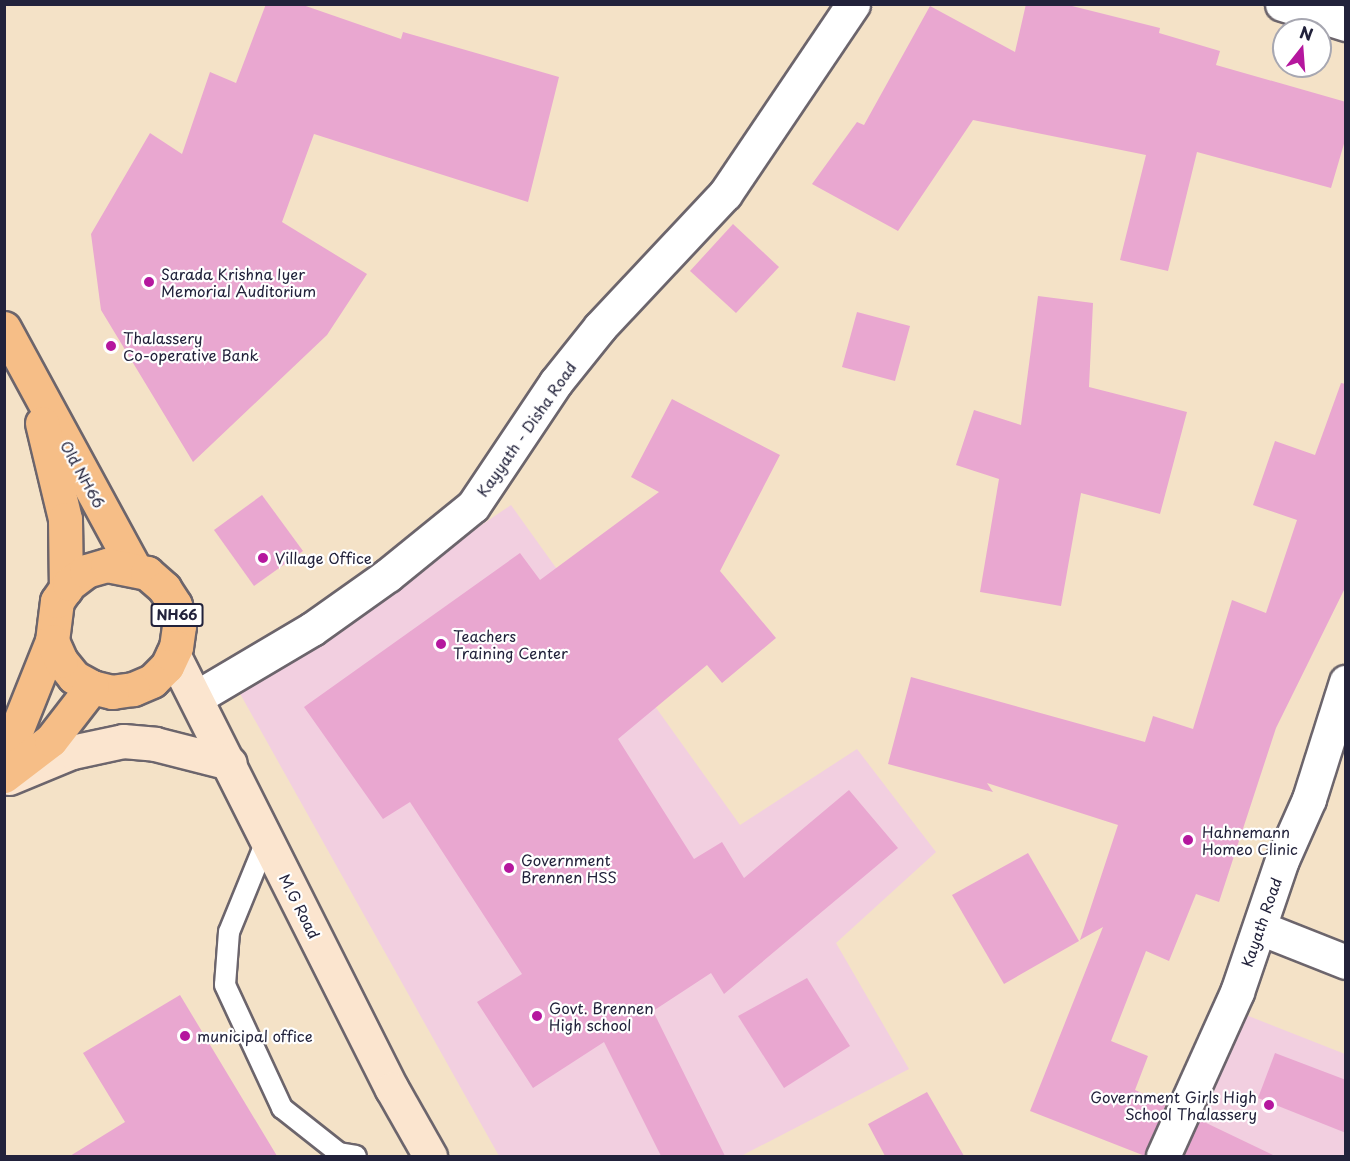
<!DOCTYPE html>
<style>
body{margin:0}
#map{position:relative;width:1350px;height:1161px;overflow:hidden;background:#f4e2c7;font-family:"Playpen Sans",sans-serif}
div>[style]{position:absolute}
.built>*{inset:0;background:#f2cfe0}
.building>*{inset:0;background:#e9a7d0}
.roads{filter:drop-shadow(2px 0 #6c656c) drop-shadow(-2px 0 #6c656c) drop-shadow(0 2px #6c656c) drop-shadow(0 -2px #6c656c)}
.service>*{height:20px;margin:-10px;padding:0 10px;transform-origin:10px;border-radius:10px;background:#fff}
.minor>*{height:33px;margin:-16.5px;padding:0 16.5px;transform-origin:16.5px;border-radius:16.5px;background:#fff}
.secondary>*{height:33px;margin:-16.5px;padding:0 16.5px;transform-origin:16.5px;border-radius:16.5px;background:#fbe5cf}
.primary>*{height:33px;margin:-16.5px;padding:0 16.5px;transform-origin:16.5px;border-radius:16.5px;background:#f6be87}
.dots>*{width:16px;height:16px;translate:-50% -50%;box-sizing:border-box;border:3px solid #fff;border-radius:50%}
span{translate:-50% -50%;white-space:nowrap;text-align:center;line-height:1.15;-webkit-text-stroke:4.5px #fff;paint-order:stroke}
.shield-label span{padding:2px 4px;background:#fff;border:2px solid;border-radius:4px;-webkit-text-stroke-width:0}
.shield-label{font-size:14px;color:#22223b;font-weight:700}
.poi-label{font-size:15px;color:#22223b}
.left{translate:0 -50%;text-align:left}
.right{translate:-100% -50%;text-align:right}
.street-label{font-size:15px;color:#22223b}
.frame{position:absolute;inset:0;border:6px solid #22223b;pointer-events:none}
.north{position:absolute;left:1272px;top:18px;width:60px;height:60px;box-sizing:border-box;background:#fff;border:2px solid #a7a7b1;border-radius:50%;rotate:17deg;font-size:16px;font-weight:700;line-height:24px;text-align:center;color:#22223b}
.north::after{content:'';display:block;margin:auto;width:21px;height:27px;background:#b5179e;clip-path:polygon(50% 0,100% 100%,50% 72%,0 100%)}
</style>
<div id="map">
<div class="built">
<div style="clip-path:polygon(511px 505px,740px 825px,857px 749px,936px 852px,836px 943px,909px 1069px,741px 1156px,499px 1156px,238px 690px)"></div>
<div style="clip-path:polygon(1241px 1013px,1345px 1054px,1345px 1156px,1166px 1156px)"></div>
</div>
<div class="building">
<div style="clip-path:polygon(266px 4px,300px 4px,401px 39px,403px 32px,559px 77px,528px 202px,314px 134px,282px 222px,367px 274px,327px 335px,193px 462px,101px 310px,91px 234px,150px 133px,182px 154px,210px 72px,236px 83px)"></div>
<div style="clip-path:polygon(1026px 4px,1064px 4px,1160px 28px,1159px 33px,1220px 51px,1216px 65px,1346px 102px,1346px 137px,1331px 188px,1197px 152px,1168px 271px,1120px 260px,1146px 155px,973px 120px,898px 231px,812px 184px,857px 122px,864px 125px,930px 6px,1015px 52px)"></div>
<div style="clip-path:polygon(733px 224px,779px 267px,736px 313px,690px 271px)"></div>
<div style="clip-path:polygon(1038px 296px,1093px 303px,1089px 387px,1187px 412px,1160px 514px,1081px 493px,1061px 606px,980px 592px,999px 479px,956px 465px,974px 410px,1021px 425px)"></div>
<div style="clip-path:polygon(857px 312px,910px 326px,895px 381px,842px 367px)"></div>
<div style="clip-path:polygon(1341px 383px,1346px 384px,1346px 586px,1276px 728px,1219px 902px,1196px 894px,1169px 961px,1146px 951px,1111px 1041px,1148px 1056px,1135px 1090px,1166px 1104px,1145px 1156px,1030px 1111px,1103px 927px,1080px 940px,1118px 825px,987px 783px,993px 792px,888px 764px,911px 677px,1145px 742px,1153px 716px,1193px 729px,1232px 600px,1266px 613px,1297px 520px,1253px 505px,1275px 441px,1315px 455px)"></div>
<div style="clip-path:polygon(672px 399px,780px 455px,720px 571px,776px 638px,722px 683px,707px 665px,618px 739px,694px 859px,722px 842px,744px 878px,849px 790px,898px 848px,724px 994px,711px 973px,653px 1011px,725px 1156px,661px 1156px,604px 1042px,533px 1088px,477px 1002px,522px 974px,410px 802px,383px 819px,304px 707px,520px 553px,540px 580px,659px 492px,631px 477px)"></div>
<div style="clip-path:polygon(262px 495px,303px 551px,254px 586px,214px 530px)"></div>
<div style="clip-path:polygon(1028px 853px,1079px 941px,1004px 984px,952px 895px)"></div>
<div style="clip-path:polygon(807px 978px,850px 1046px,784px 1088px,738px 1016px)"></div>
<div style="clip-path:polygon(180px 995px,277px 1156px,70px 1156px,125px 1122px,83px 1053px)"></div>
<div style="clip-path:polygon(1275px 1053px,1346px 1080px,1346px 1133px,1258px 1098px)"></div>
<div style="clip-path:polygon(927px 1092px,964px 1156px,885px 1156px,868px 1124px)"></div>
<div style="clip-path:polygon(1200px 1120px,1275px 1156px,1183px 1156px)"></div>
</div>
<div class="roads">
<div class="service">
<div style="left:267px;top:839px;width:100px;rotate:112.2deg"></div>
<div style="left:229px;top:932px;width:53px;rotate:94.3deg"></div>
<div style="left:225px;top:985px;width:136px;rotate:65.1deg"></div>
<div style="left:282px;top:1108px;width:73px;rotate:38.3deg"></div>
<div style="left:339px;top:1153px;width:17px;rotate:10deg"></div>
</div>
<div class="minor">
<div style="left:1282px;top:4px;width:67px;rotate:17.4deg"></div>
<div style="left:197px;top:697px;width:134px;rotate:-30.6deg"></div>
<div style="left:312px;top:629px;width:93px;rotate:-35.4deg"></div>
<div style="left:388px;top:575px;width:109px;rotate:-39.1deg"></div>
<div style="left:473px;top:506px;width:149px;rotate:-56.2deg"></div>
<div style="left:556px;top:382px;width:70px;rotate:-51.3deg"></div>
<div style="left:600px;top:327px;width:183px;rotate:-46.8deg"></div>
<div style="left:725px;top:194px;width:229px;rotate:-56deg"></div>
<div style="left:1260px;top:928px;width:92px;rotate:21.6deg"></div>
<div style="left:1163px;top:1156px;width:180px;rotate:-65.7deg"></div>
<div style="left:1237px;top:992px;width:139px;rotate:-71.2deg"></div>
<div style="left:1282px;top:860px;width:67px;rotate:-66.1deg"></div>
<div style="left:1309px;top:799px;width:123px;rotate:-72.5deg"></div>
</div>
<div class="secondary">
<div style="left:173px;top:654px;width:487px;rotate:63.3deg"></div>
<div style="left:392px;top:1089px;width:77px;rotate:60.4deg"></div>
<div style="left:9px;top:778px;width:68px;rotate:-22.4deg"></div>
<div style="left:72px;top:752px;width:52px;rotate:-12.2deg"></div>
<div style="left:123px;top:741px;width:32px;rotate:5deg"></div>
<div style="left:155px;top:744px;width:77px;rotate:14.2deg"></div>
</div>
<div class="primary">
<div style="left:4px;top:328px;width:274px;rotate:61.5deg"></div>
<div style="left:42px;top:423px;width:99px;rotate:76.5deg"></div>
<div style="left:65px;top:519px;width:70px;rotate:89.2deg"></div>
<div style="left:4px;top:761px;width:129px;rotate:-68.2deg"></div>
<div style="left:52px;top:641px;width:40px;rotate:-82.9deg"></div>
<div style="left:57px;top:601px;width:21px;rotate:-55deg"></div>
<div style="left:69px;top:584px;width:21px;rotate:-37deg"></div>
<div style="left:86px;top:571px;width:22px;rotate:-16deg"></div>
<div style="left:107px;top:565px;width:41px;rotate:11.3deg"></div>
<div style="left:147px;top:573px;width:23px;rotate:41deg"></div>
<div style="left:164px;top:588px;width:20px;rotate:57deg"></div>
<div style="left:175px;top:605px;width:21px;rotate:79deg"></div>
<div style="left:179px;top:626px;width:21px;rotate:98deg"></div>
<div style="left:176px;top:647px;width:21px;rotate:115deg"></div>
<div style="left:167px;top:666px;width:21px;rotate:135deg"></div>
<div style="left:152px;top:681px;width:21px;rotate:157deg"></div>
<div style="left:133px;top:689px;width:21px;rotate:172deg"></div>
<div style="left:112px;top:692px;width:21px;rotate:-166deg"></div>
<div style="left:92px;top:687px;width:21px;rotate:-151deg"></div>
<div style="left:74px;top:677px;width:21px;rotate:-129deg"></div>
<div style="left:61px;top:661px;width:22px;rotate:-114deg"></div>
<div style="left:4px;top:776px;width:59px;rotate:-37.5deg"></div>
<div style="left:51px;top:740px;width:67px;rotate:-52.3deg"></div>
</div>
</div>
<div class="dots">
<div style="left:149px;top:282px;background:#b5179e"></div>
<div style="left:111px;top:346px;background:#b5179e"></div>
<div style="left:263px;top:558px;background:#b5179e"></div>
<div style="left:441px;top:644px;background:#b5179e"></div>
<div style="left:1188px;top:840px;background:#b5179e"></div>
<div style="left:509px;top:868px;background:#b5179e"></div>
<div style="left:537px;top:1016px;background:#b5179e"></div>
<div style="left:185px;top:1036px;background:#b5179e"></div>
<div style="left:1269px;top:1105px;background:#b5179e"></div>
</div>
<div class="shield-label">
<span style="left:177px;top:615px">NH66</span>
</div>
<div class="poi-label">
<span class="left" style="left:161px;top:282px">Sarada Krishna Iyer<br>Memorial Auditorium</span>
<span class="left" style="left:123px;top:346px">Thalassery<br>Co-operative Bank</span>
<span class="left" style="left:275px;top:558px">Village Office</span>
<span class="left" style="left:453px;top:644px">Teachers<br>Training Center</span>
<span class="left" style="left:1202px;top:840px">Hahnemann<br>Homeo Clinic</span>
<span class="left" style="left:521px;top:868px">Government<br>Brennen HSS</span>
<span class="left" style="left:549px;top:1016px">Govt. Brennen<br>High school</span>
<span class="left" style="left:197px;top:1036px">municipal office</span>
<span class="right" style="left:1257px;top:1105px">Government Girls High<br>School Thalassery</span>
</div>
<div class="street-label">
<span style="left:526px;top:429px;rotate:-55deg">Kayyath - Disha Road</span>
<span style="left:83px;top:474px;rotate:61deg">Old NH66</span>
<span style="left:300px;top:906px;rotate:63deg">M.G Road</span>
<span style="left:1261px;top:922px;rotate:-71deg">Kayath Road</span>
</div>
<div class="frame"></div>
<div class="north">N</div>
</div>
